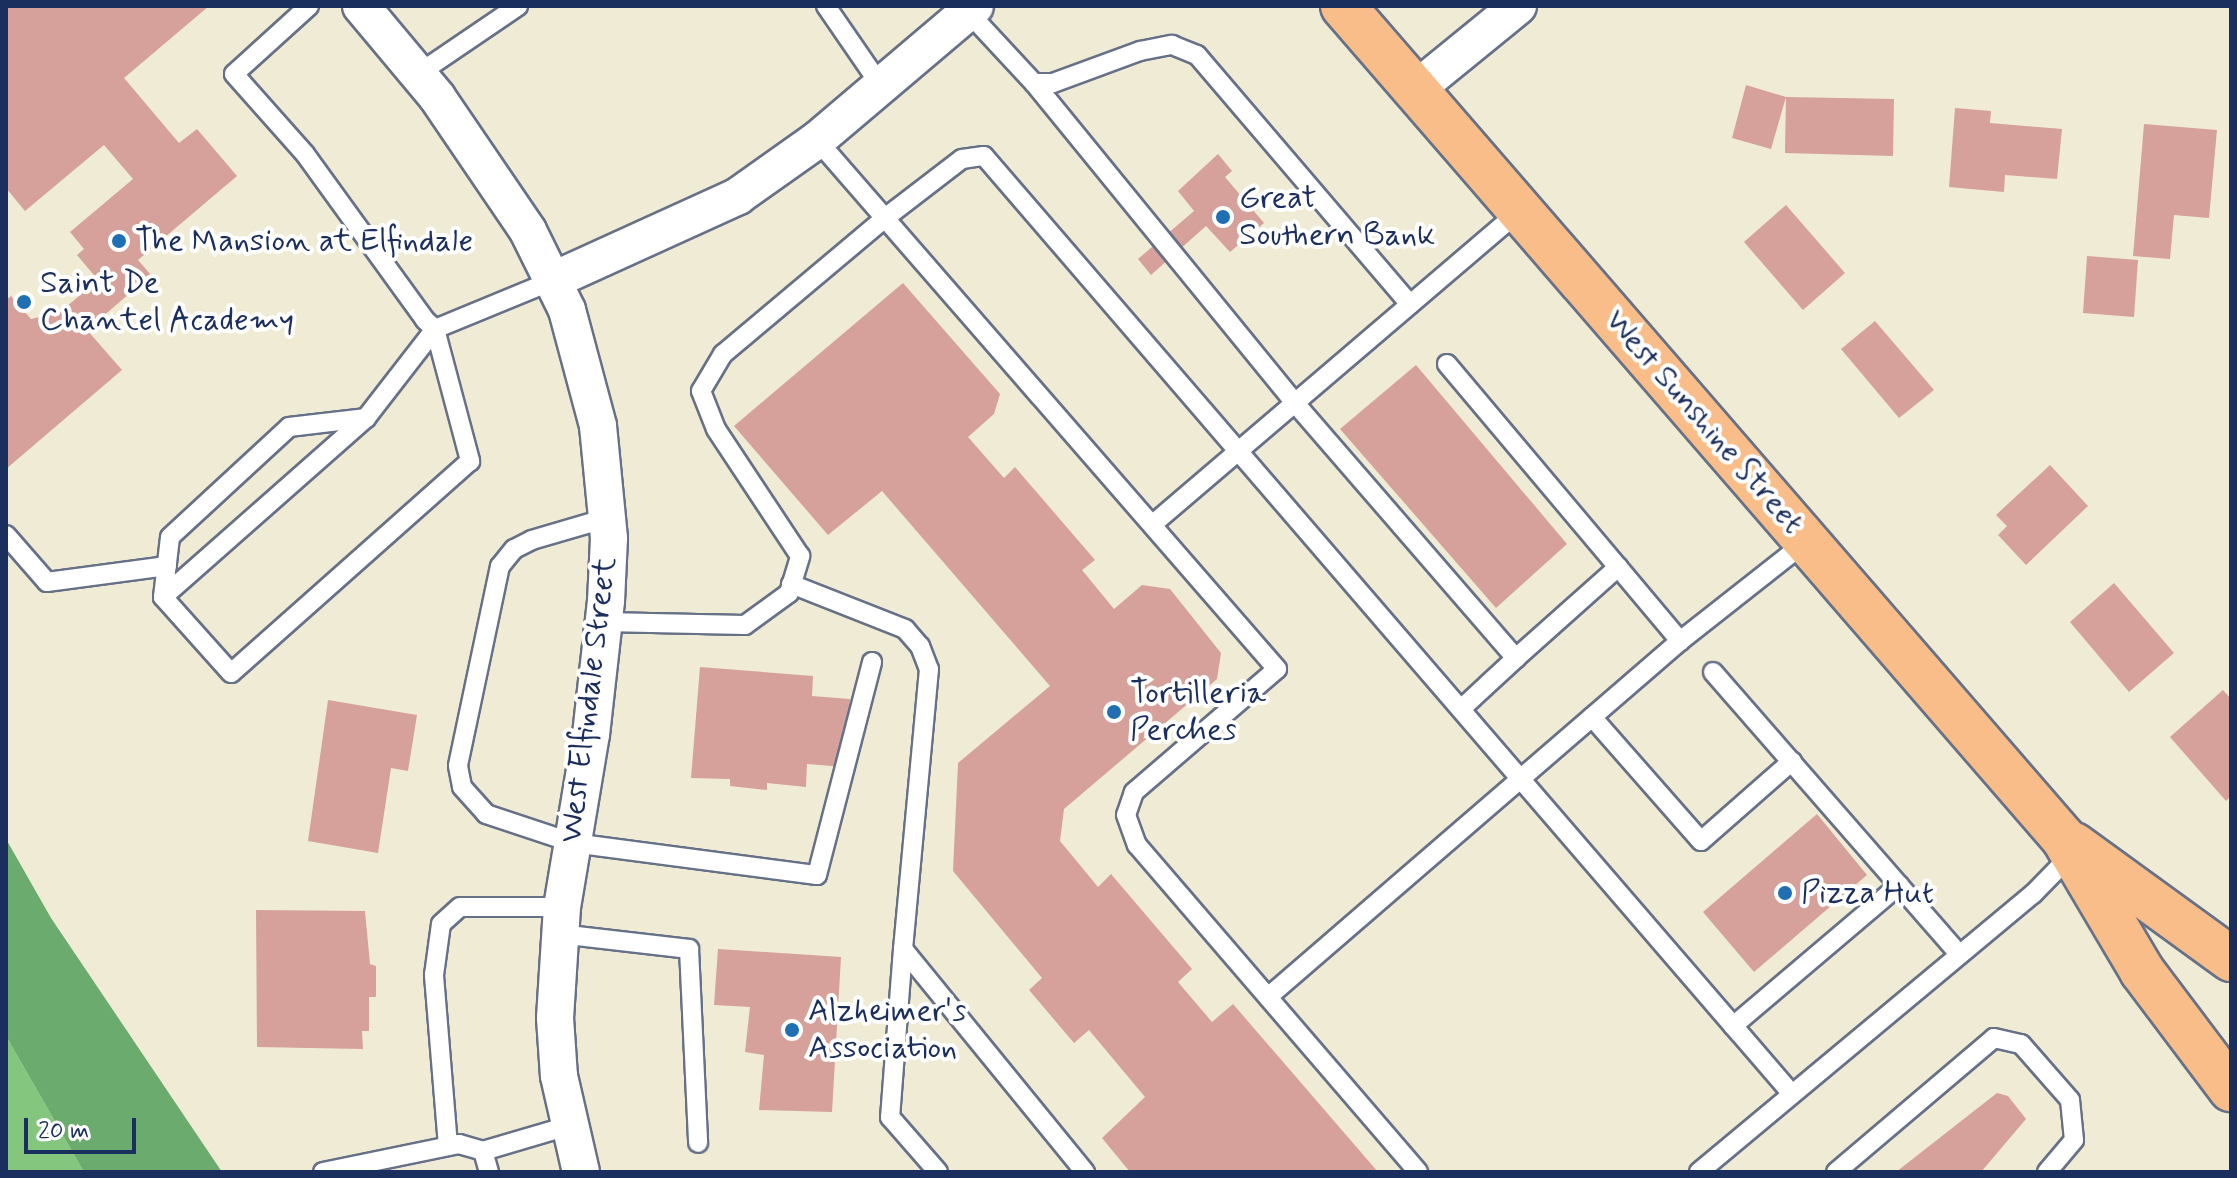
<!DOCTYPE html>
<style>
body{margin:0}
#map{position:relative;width:2237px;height:1178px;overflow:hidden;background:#f0ebd5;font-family:Mynerve,sans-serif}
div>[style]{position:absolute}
.green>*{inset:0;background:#85c67f}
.forest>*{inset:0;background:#6cab6e}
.building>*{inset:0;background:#d5a19a}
.roads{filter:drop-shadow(2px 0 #667188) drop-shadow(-2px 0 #667188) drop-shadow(0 2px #667188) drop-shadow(0 -2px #667188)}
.lane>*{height:18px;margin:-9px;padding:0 9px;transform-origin:9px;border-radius:9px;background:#fff}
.street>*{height:36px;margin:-18px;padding:0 18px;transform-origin:18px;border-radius:18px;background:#fff}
.primary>*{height:44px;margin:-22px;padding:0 22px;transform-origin:22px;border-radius:22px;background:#f8bd88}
.dots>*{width:22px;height:22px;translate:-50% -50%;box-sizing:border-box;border:4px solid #fff;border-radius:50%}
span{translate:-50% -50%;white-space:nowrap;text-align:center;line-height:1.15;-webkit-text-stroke:8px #fff;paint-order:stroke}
.poi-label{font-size:32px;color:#1b2f5e}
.left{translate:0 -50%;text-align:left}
.street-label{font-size:32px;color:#1b2f5e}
.frame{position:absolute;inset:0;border:8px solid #1b2f5e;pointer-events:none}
.scale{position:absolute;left:24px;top:1118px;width:112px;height:36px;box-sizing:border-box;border:4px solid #1b2f5e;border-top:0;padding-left:10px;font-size:24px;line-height:28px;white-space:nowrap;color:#1b2f5e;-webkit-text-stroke:6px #fff;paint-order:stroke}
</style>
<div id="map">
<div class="green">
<div style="clip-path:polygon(6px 1036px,84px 1172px,8px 1172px)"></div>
</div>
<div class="forest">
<div style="clip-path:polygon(6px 839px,51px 918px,222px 1172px,84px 1172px,6px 1036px)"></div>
</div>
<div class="building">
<div style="clip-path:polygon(6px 6px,209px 6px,124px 78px,179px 143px,197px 129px,237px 176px,138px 260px,151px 275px,87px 330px,122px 370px,6px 469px,6px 300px,11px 296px,31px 319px,60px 312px,98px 280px,77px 255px,84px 249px,70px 232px,133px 179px,104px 145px,25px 211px,6px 188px)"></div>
<div style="clip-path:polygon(1746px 85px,1786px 97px,1771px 149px,1732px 138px)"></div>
<div style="clip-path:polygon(1786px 97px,1894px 99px,1893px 156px,1785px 153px)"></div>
<div style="clip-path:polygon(1955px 108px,1991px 111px,1990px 123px,2062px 129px,2057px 179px,2005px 175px,2004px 192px,1949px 187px)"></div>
<div style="clip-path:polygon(2144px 124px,2217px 130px,2209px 218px,2174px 215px,2170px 259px,2133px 256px)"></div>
<div style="clip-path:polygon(1218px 154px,1232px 171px,1225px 177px,1264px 223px,1230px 252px,1206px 226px,1151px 275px,1138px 259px,1194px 211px,1178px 191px)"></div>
<div style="clip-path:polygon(1786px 205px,1845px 273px,1803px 310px,1744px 242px)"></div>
<div style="clip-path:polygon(2087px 256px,2138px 260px,2134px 317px,2083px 313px)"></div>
<div style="clip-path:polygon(903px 283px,1000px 394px,994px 414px,968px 437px,1004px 478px,1015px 467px,1095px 560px,1082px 570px,1114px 609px,1142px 585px,1170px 589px,1221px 653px,1217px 679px,1064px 809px,1060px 841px,1098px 887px,1111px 874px,1192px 969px,1178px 982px,1212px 1022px,1233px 1004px,1378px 1172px,1130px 1172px,1102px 1138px,1145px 1097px,1089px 1030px,1074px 1043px,1029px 990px,1042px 978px,953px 871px,958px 763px,1050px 686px,882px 491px,828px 535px,734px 426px)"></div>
<div style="clip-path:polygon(1875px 321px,1934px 390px,1899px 418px,1841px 349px)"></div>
<div style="clip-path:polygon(1416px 365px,1567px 544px,1496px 608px,1340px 429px)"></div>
<div style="clip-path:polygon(2050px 465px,2088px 506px,2026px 565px,1998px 535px,2007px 526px,1996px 515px)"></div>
<div style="clip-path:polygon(2114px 583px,2174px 653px,2129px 692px,2070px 622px)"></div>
<div style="clip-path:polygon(700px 667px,813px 676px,812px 696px,850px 699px,845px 767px,807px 764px,806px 787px,767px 783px,767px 790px,730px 786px,730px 779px,691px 778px)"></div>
<div style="clip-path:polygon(2223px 690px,2231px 699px,2231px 796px,2226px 801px,2170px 737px)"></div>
<div style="clip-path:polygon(328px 700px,417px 715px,408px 771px,391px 768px,378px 853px,308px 841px)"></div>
<div style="clip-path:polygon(1817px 814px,1867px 875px,1754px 972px,1703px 912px)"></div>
<div style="clip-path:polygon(256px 910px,365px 911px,370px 964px,376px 966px,376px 997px,369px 997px,369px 1031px,362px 1031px,363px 1049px,257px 1047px)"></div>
<div style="clip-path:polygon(718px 949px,841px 957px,832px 1112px,759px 1110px,764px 1055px,745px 1052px,750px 1007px,714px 1005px)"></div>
<div style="clip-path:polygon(1997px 1093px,2008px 1096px,2026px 1119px,1981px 1172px,1896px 1172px)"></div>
</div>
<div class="roads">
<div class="lane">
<div style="left:309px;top:6px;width:101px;rotate:137.8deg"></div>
<div style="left:234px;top:74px;width:107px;rotate:48.4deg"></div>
<div style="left:305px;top:154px;width:205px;rotate:54.1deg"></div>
<div style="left:425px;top:320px;width:13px;rotate:42deg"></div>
<div style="left:435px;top:329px;width:129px;rotate:-22.4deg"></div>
<div style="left:826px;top:6px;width:97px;rotate:55.5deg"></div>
<div style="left:968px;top:12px;width:97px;rotate:47.1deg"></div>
<div style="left:1034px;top:83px;width:19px"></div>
<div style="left:1053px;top:83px;width:93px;rotate:-20.2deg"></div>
<div style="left:1140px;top:51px;width:33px;rotate:-11deg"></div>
<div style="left:1172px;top:45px;width:27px;rotate:22deg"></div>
<div style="left:1197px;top:55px;width:328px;rotate:49.5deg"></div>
<div style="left:418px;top:74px;width:121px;rotate:-34.2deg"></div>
<div style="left:1034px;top:83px;width:412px;rotate:50.8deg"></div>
<div style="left:1294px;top:402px;width:339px;rotate:49.1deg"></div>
<div style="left:1516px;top:658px;width:137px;rotate:-41.7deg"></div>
<div style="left:1618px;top:567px;width:97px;rotate:50deg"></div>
<div style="left:817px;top:140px;width:701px;rotate:48.99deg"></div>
<div style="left:1277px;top:669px;width:189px;rotate:139.3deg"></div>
<div style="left:1134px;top:792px;width:24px;rotate:109deg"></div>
<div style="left:1126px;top:815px;width:32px;rotate:70deg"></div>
<div style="left:1137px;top:845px;width:431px;rotate:49.3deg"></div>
<div style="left:435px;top:329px;width:137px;rotate:75.1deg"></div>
<div style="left:470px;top:461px;width:319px;rotate:138.4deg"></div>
<div style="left:231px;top:673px;width:102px;rotate:-131.8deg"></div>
<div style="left:163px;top:597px;width:271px;rotate:-41.4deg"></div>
<div style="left:366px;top:418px;width:113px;rotate:-52.2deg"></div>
<div style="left:1447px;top:364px;width:265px;rotate:49.9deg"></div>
<div style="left:607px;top:518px;width:78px;rotate:163.7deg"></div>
<div style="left:532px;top:540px;width:20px;rotate:153deg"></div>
<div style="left:514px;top:549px;width:22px;rotate:129deg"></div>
<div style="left:500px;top:566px;width:204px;rotate:101.9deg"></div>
<div style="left:458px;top:766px;width:21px;rotate:79deg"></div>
<div style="left:462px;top:787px;width:36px;rotate:48deg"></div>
<div style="left:486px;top:814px;width:92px;rotate:18.4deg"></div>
<div style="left:573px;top:843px;width:246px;rotate:7.5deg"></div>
<div style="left:817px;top:875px;width:220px;rotate:-75.5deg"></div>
<div style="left:1153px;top:524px;width:483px;rotate:-40.5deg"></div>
<div style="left:6px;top:535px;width:62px;rotate:48.9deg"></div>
<div style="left:47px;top:582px;width:121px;rotate:-7.6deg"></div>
<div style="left:791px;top:584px;width:123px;rotate:21.5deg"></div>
<div style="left:905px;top:629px;width:23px;rotate:49deg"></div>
<div style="left:920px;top:646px;width:25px;rotate:69deg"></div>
<div style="left:929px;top:669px;width:281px;rotate:95.3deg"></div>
<div style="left:903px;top:949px;width:288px;rotate:50.8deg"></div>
<div style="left:163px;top:597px;width:60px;rotate:-83.3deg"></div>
<div style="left:170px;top:537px;width:162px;rotate:-42.7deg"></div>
<div style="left:289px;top:427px;width:78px;rotate:-6.7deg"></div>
<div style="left:604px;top:622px;width:141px;rotate:1.2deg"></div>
<div style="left:745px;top:625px;width:54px;rotate:-36deg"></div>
<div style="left:789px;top:593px;width:39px;rotate:-73deg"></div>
<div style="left:800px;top:556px;width:152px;rotate:-123.5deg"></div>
<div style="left:716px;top:429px;width:41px;rotate:-111.5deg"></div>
<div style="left:701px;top:391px;width:43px;rotate:-59.3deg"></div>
<div style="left:723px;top:354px;width:212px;rotate:-40deg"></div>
<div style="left:885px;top:218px;width:97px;rotate:-37.5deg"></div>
<div style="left:962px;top:159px;width:22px;rotate:-8deg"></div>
<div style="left:984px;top:156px;width:1237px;rotate:49.26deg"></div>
<div style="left:1713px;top:672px;width:374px;rotate:48.9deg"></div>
<div style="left:1461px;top:709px;width:75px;rotate:-42.8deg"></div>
<div style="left:1592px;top:717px;width:165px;rotate:48.7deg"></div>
<div style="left:1701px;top:841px;width:121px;rotate:-41.3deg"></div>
<div style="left:560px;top:934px;width:130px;rotate:6.6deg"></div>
<div style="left:689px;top:949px;width:194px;rotate:87.3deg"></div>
<div style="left:903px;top:949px;width:169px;rotate:94.4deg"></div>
<div style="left:890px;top:1117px;width:73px;rotate:48.9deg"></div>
<div style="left:1268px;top:997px;width:544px;rotate:-40.83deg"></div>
<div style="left:1680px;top:641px;width:162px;rotate:-38.2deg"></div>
<div style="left:1733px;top:1026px;width:218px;rotate:-40.3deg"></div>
<div style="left:448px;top:1146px;width:172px;rotate:-94.7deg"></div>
<div style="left:434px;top:975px;width:51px;rotate:-82.2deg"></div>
<div style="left:441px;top:924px;width:25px;rotate:-42deg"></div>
<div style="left:460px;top:907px;width:102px"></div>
<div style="left:323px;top:1172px;width:139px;rotate:-11.6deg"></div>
<div style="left:459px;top:1144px;width:25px;rotate:16deg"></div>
<div style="left:489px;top:1172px;width:22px;rotate:-106deg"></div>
<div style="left:483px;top:1151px;width:89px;rotate:-16.4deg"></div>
<div style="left:1699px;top:1172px;width:435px;rotate:-39.8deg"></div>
<div style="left:2033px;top:894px;width:57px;rotate:-45.7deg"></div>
<div style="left:1836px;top:1172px;width:207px;rotate:-40.3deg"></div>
<div style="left:1994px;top:1038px;width:28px;rotate:13deg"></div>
<div style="left:2021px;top:1044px;width:74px;rotate:48.8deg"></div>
<div style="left:2070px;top:1100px;width:40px;rotate:84.3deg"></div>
<div style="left:2074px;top:1140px;width:42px;rotate:130.2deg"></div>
</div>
<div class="street">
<div style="left:361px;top:6px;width:119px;rotate:50.1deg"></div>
<div style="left:437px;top:97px;width:162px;rotate:55.8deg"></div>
<div style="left:528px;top:231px;width:88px;rotate:63.7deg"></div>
<div style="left:567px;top:310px;width:120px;rotate:75deg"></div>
<div style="left:598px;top:426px;width:113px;rotate:84.4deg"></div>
<div style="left:609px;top:538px;width:63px;rotate:92.7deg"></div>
<div style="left:606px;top:601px;width:134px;rotate:96.4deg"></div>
<div style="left:591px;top:734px;width:175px;rotate:99.5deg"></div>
<div style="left:562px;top:907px;width:111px;rotate:93.6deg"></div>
<div style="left:555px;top:1018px;width:58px;rotate:86.1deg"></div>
<div style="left:559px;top:1076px;width:98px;rotate:77.1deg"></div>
<div style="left:1415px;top:90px;width:133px;rotate:-39.2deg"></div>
<div style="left:554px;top:280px;width:202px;rotate:-24.5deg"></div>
<div style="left:738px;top:196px;width:97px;rotate:-35.3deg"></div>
<div style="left:817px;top:140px;width:207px;rotate:-40.3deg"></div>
</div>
<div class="primary">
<div style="left:1343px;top:6px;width:1102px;rotate:49.12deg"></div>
<div style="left:2064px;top:839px;width:153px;rotate:59.4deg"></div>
<div style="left:2142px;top:971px;width:148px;rotate:53deg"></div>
<div style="left:2074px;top:845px;width:194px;rotate:36deg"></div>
</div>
</div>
<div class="dots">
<div style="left:1223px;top:217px;background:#1f6fb2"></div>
<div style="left:119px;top:241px;background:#1f6fb2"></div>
<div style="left:24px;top:302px;background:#1f6fb2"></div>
<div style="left:1114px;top:712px;background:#1f6fb2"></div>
<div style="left:1785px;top:893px;background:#1f6fb2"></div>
<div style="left:792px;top:1030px;background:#1f6fb2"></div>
</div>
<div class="poi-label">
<span class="left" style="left:1239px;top:217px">Great<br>Southern Bank</span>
<span class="left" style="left:135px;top:241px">The Mansion at Elfindale</span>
<span class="left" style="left:40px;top:302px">Saint De<br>Chantel Academy</span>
<span class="left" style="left:1130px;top:712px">Tortilleria<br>Perches</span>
<span class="left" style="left:1801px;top:893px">Pizza Hut</span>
<span class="left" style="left:808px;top:1030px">Alzheimer's<br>Association</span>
</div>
<div class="street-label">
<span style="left:1704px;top:422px;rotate:49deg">West Sunshine Street</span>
<span style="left:589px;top:700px;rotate:-83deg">West Elfindale Street</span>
</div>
<div class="frame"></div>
<div class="scale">20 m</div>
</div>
